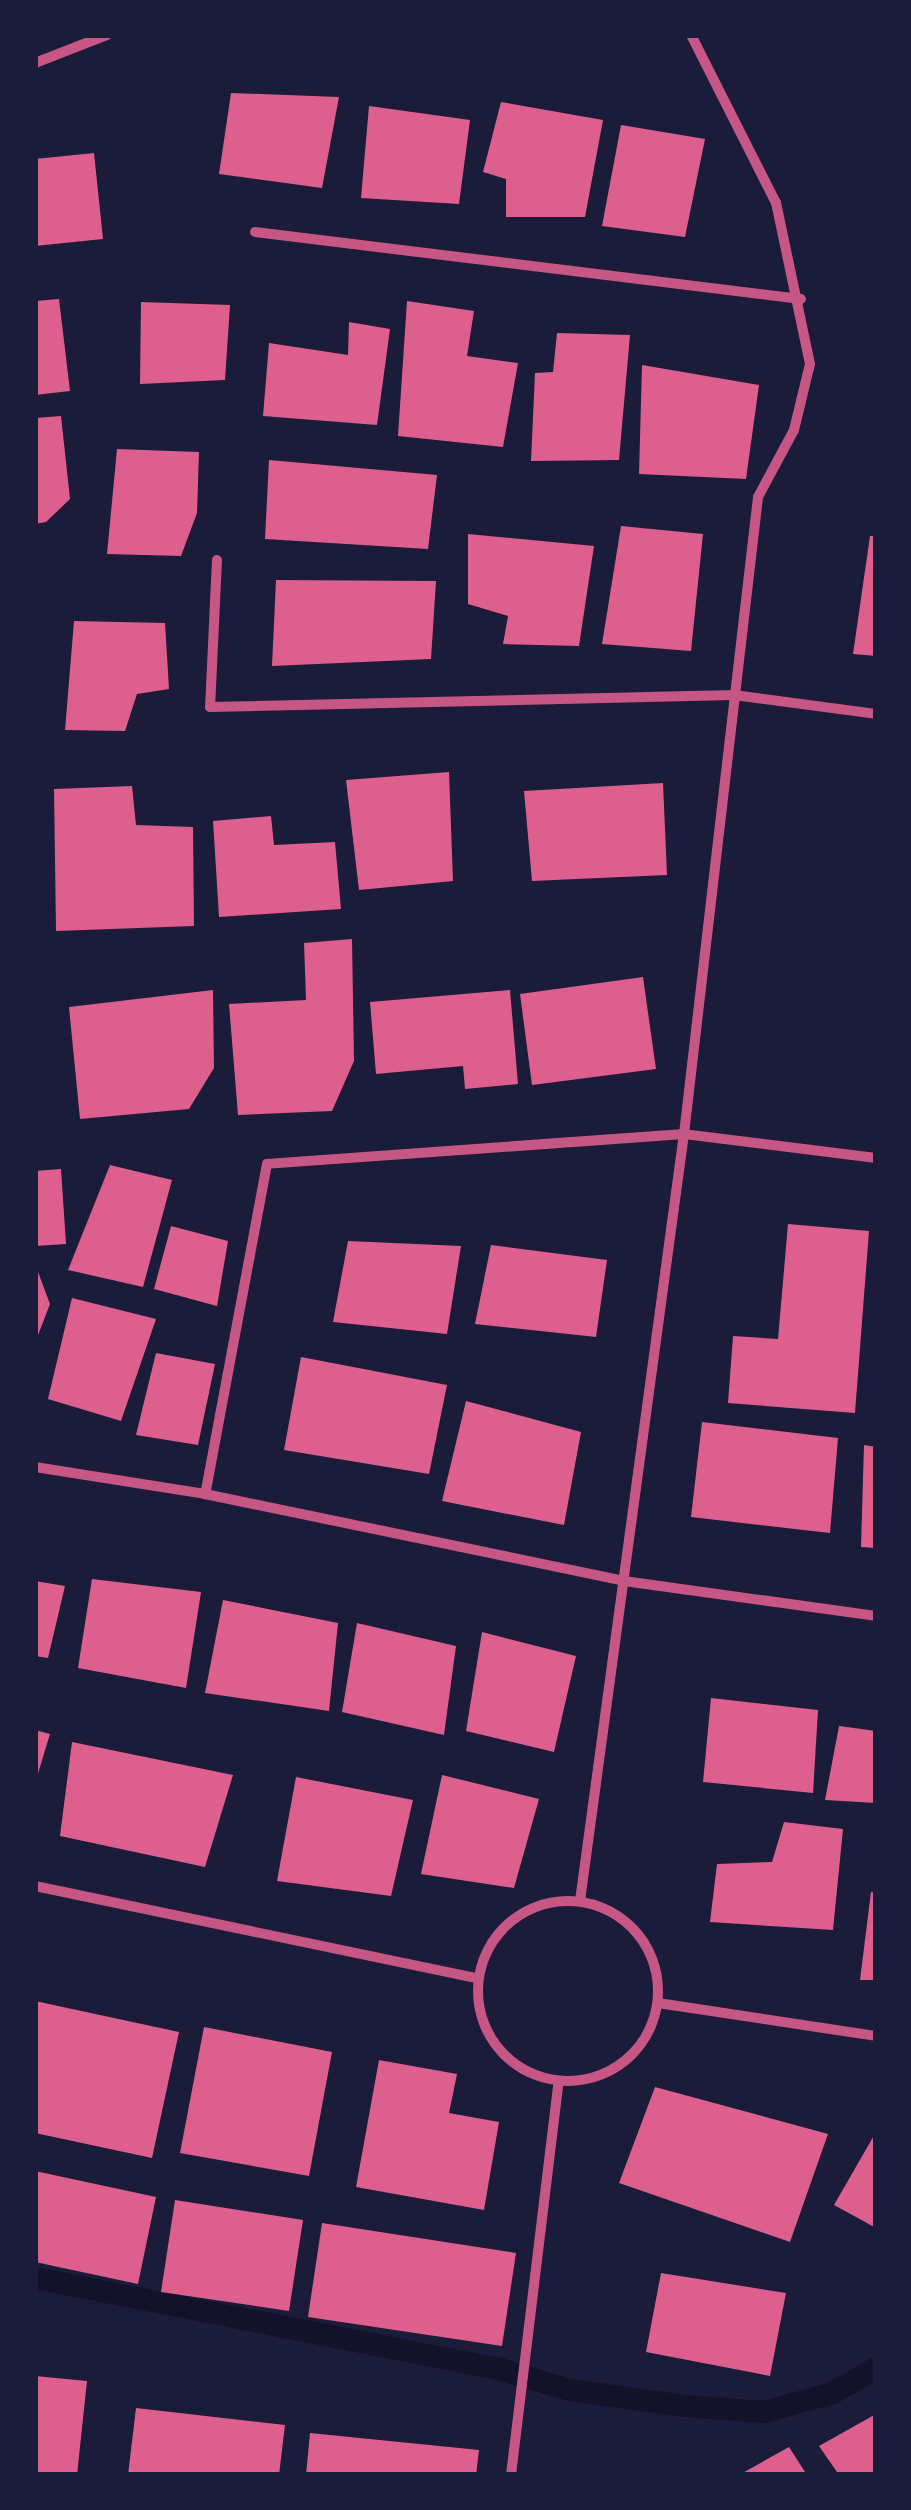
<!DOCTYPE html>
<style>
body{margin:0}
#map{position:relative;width:911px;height:2510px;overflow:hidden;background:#1b1b3a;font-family:"Crimson Pro",serif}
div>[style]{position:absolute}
.stream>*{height:22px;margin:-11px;padding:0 11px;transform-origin:11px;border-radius:11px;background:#12122b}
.building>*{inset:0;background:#dd5f8e}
.minor>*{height:10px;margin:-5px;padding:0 5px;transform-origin:5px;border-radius:5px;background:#c65784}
.minor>.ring{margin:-5px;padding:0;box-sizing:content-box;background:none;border:10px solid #c65784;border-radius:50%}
span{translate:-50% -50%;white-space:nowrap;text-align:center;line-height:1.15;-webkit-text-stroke:10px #1b1b3a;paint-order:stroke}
.frame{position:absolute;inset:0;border:38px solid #1b1b3a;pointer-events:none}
</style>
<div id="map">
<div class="stream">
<div style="left:35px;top:2278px;width:476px;rotate:11.1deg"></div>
<div style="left:502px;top:2370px;width:71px;rotate:16.4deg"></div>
<div style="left:570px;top:2390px;width:117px;rotate:7.9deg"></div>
<div style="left:686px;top:2406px;width:78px;rotate:4.4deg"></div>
<div style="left:764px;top:2412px;width:72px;rotate:-15.4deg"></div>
<div style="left:833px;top:2393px;width:50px;rotate:-30.2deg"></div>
</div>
<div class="building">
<div style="clip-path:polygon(231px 93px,339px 97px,322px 188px,219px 174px)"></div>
<div style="clip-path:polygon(501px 102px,603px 120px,585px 217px,506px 217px,506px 179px,483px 172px)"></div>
<div style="clip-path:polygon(369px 106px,470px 120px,459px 204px,361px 198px)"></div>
<div style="clip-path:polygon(621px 125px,705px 139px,685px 237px,602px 226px)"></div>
<div style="clip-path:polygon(94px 153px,103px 239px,35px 246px,35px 159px)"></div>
<div style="clip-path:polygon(59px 299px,70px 391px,35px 395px,35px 301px)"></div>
<div style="clip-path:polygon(407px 301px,474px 311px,467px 356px,518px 363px,503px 447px,398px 436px)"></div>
<div style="clip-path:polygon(141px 302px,230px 305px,225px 380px,140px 384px)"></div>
<div style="clip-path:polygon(349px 322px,390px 329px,377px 425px,263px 416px,269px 343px,348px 355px)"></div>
<div style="clip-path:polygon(557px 333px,630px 335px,619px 460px,531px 461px,535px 373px,553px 372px)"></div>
<div style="clip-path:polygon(642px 365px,759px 385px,746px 479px,639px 474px)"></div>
<div style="clip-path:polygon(61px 416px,70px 499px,46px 522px,35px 524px,35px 418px)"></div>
<div style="clip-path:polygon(117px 449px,199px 452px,197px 513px,181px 556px,107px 554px)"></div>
<div style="clip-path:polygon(269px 460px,437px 475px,428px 549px,265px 539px)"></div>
<div style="clip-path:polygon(621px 526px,703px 534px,691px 651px,602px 644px)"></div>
<div style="clip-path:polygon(468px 534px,594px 546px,579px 646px,503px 644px,508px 616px,468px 604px)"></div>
<div style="clip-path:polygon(870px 536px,876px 536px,876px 656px,853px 654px)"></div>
<div style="clip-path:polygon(276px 580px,436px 581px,431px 659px,272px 666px)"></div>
<div style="clip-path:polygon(74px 621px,165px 623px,169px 689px,137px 694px,125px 731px,65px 730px)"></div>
<div style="clip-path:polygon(449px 772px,453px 881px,359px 890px,346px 780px)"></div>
<div style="clip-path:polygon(663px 783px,667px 875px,532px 881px,524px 791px)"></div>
<div style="clip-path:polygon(132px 786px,136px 825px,193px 827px,194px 926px,56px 931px,54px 789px)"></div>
<div style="clip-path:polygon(271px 816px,274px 845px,335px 842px,341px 909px,219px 917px,213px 821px)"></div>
<div style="clip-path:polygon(352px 939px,354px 1061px,332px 1111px,238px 1115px,229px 1004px,306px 1000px,304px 943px)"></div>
<div style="clip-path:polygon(643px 977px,656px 1069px,532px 1085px,520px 994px)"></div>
<div style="clip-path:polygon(213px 990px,214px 1068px,189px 1109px,80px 1119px,69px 1007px)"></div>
<div style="clip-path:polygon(510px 990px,518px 1084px,465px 1089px,463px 1066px,376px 1074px,370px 1002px)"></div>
<div style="clip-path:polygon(110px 1165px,172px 1180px,143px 1287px,68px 1270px)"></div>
<div style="clip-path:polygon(61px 1169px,66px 1244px,35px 1246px,35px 1171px)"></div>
<div style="clip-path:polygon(788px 1224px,869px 1231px,855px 1413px,728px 1403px,733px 1336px,778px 1339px)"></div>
<div style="clip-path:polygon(171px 1226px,228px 1241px,217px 1306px,154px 1289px)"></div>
<div style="clip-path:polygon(348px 1241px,461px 1246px,447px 1334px,333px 1322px)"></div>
<div style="clip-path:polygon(491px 1245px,607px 1260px,596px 1337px,475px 1324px)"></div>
<div style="clip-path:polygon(35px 1264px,50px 1304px,35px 1343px)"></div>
<div style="clip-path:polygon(72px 1298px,156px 1319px,121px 1421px,48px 1399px)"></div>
<div style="clip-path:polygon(156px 1353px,215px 1364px,198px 1445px,136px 1435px)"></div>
<div style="clip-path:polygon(301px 1357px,447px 1385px,429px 1474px,284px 1450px)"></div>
<div style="clip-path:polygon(466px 1401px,581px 1432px,564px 1525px,442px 1501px)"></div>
<div style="clip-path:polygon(702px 1422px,838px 1438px,830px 1533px,691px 1517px)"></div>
<div style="clip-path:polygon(864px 1445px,876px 1447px,876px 1548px,861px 1547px)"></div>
<div style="clip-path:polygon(92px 1579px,201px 1592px,186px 1688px,78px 1668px)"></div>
<div style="clip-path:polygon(35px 1581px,65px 1586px,48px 1658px,35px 1656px)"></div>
<div style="clip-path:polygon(223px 1600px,338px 1623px,329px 1711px,205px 1693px)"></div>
<div style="clip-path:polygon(357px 1623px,456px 1646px,444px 1735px,342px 1712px)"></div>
<div style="clip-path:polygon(482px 1632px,576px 1656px,554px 1752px,466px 1731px)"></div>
<div style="clip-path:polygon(711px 1698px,818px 1710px,813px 1793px,703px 1782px)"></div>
<div style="clip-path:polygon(839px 1726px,876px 1731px,876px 1803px,825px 1800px)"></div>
<div style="clip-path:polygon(35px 1730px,50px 1734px,36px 1780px,35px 1780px)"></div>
<div style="clip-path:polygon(72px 1742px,233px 1775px,205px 1867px,60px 1836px)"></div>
<div style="clip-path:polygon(442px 1775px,539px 1799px,514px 1888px,421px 1874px)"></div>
<div style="clip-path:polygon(296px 1777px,413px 1800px,391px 1896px,277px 1881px)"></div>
<div style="clip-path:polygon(784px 1822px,843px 1829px,833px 1930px,710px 1922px,717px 1864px,772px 1862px)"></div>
<div style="clip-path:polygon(871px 1892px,876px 1893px,876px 1980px,860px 1980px)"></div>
<div style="clip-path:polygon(35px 2001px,179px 2032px,152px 2158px,35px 2133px)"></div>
<div style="clip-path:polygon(204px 2027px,332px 2052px,309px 2176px,180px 2153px)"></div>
<div style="clip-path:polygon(379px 2060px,457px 2074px,449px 2113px,499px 2122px,484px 2210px,356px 2187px)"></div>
<div style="clip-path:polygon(655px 2087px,828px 2134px,790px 2242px,619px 2183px)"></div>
<div style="clip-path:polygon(876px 2132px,876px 2228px,834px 2205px)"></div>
<div style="clip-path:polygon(35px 2171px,156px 2197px,138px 2284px,35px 2262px)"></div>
<div style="clip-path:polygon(175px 2200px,303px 2220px,289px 2311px,161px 2292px)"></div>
<div style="clip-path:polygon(322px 2223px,516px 2253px,502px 2346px,308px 2317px)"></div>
<div style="clip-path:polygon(661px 2273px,786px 2293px,770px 2376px,646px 2352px)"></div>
<div style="clip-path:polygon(35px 2376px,87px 2381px,77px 2475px,35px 2475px)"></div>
<div style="clip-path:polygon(136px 2408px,285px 2425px,279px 2475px,128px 2475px)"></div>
<div style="clip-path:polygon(876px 2414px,876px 2475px,839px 2475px,819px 2446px)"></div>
<div style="clip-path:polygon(310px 2433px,479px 2450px,476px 2475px,306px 2475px)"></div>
<div style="clip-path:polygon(789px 2447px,807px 2475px,739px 2475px)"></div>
</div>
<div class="minor">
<div style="left:35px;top:63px;width:77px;rotate:-21.3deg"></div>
<div style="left:255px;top:232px;width:550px;rotate:7deg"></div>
<div style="left:217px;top:560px;width:147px;rotate:92.7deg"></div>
<div style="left:210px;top:707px;width:524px;rotate:-1.31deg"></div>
<div style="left:734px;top:695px;width:143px;rotate:7.6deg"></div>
<div style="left:876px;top:1158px;width:193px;rotate:-172.9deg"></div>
<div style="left:684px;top:1134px;width:418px;rotate:175.9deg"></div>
<div style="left:267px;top:1164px;width:336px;rotate:100.6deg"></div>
<div style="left:205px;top:1494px;width:428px;rotate:11.7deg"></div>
<div style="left:624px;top:1581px;width:254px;rotate:7.9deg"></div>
<div style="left:35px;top:1467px;width:172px;rotate:9deg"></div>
<div style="left:35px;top:1886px;width:451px;rotate:11.8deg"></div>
<div class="ring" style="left:478px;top:1901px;width:170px;height:170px"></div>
<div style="left:580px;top:1901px;width:774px;rotate:-82.28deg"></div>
<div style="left:684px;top:1134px;width:641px;rotate:-83.37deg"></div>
<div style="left:758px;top:497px;width:76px;rotate:-61.8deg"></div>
<div style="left:794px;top:430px;width:68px;rotate:-76.4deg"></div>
<div style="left:810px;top:364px;width:165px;rotate:-101.9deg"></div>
<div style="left:776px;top:203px;width:188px;rotate:-116.8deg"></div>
<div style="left:658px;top:2003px;width:220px;rotate:8.6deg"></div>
<div style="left:511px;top:2475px;width:397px;rotate:-83.1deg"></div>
</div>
<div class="frame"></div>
</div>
